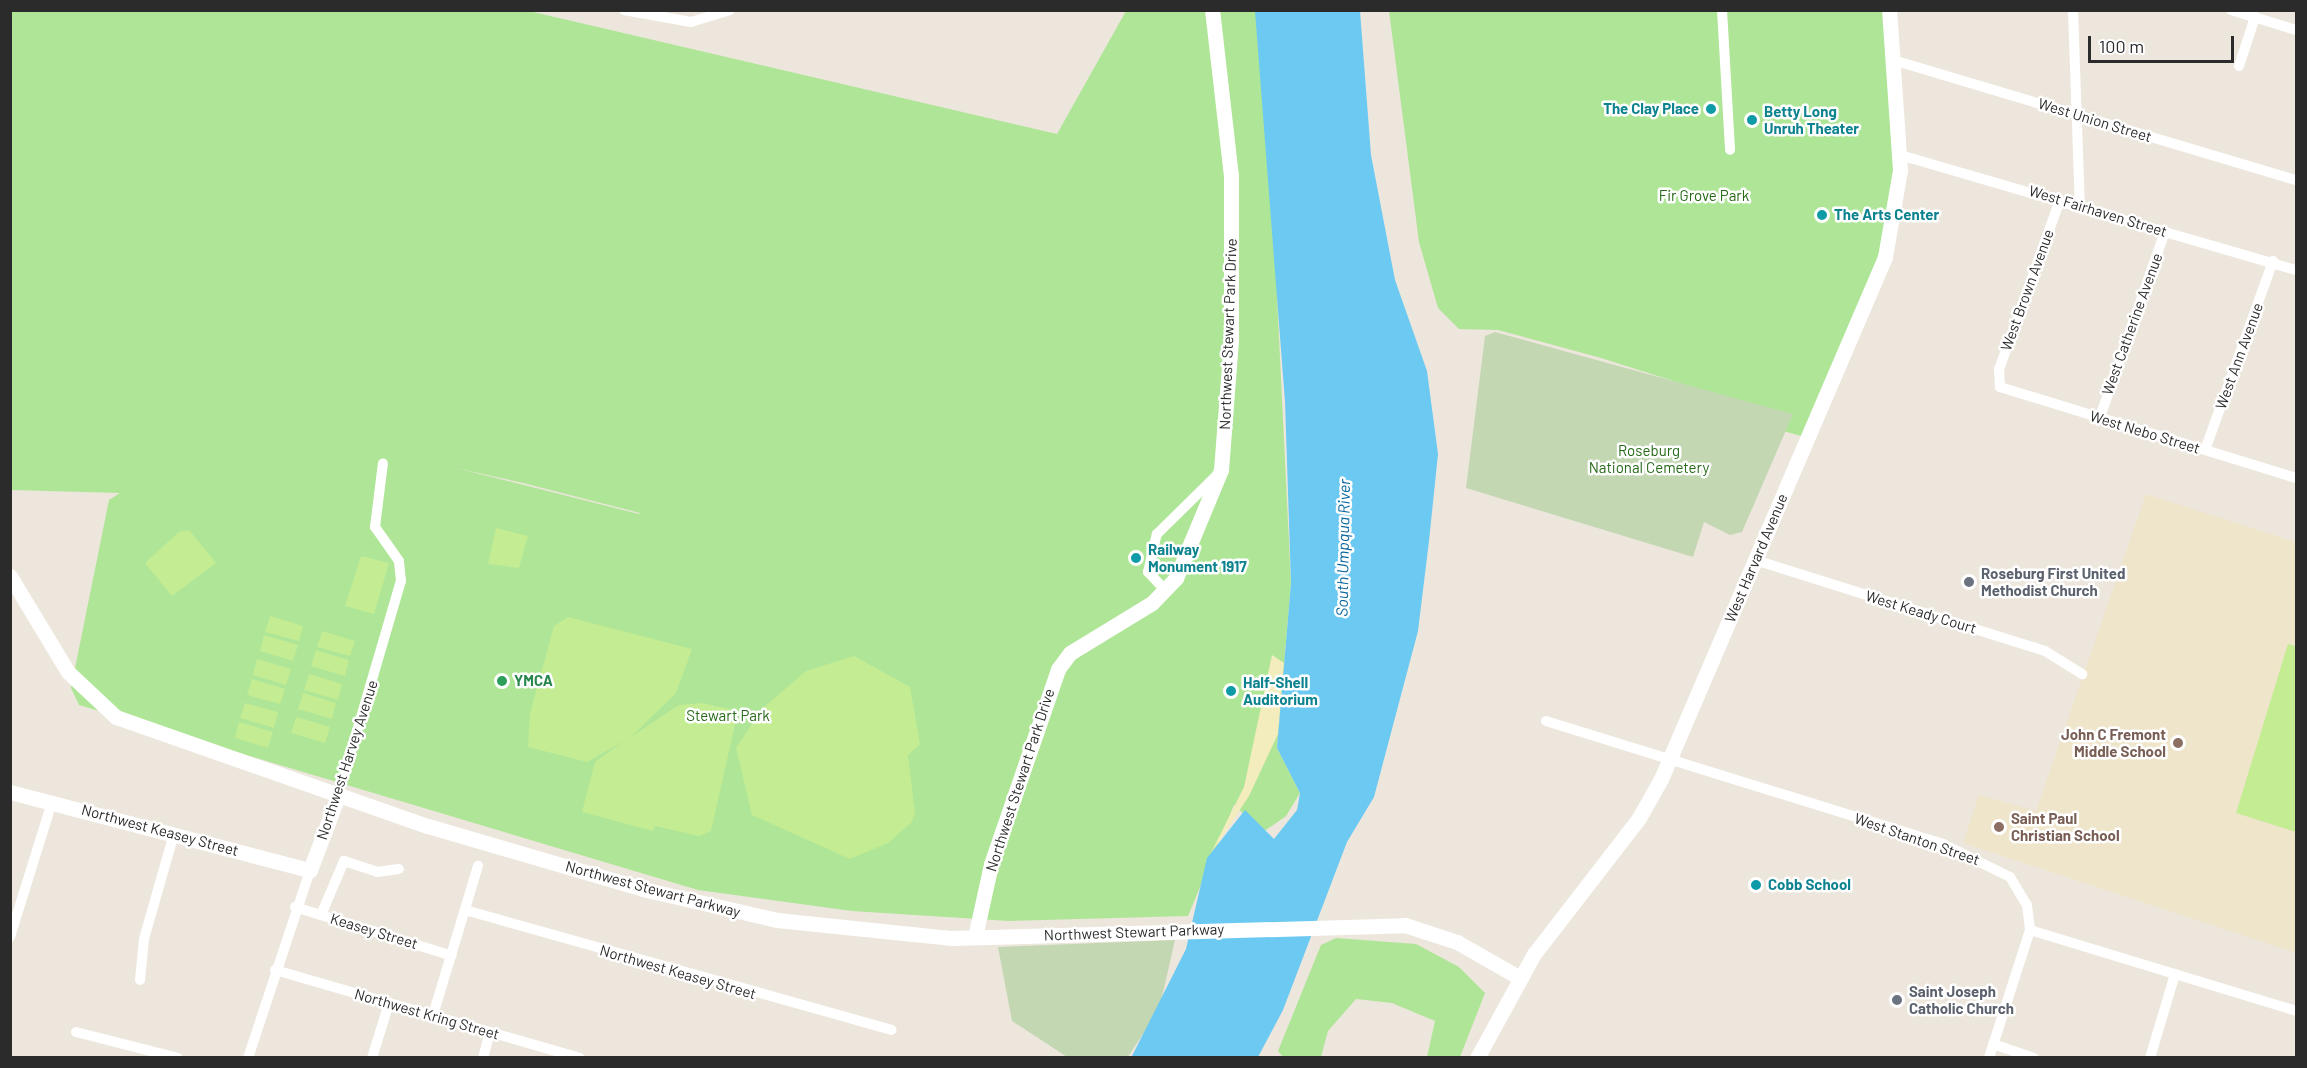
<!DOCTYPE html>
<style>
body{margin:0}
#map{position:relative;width:2307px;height:1068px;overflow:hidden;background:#ede6dc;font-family:Barlow,sans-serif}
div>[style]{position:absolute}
.education>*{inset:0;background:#efe5cb}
.green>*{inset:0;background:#afe597}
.sand>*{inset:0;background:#f3edbe}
.cemetery>*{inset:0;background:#c3d7b3}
.pitch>*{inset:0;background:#c3ec93}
.water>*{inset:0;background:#6cc9f2}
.street>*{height:10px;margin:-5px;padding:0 5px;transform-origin:5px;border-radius:5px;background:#fff}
.secondary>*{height:15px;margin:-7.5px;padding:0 7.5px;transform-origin:7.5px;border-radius:7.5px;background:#fff}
.dots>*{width:16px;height:16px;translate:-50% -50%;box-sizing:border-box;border:3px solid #fff;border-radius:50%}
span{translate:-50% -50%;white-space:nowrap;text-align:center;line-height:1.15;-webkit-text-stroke:5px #fff;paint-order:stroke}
.culture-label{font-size:15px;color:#0d838f;font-weight:700}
.right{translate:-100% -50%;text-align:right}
.left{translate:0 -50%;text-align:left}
.street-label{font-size:15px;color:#2b2b2b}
.park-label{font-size:15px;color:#266a18}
.worship-label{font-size:15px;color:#5b616d;font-weight:700}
.leisure-label{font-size:15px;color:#27864d;font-weight:700}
.education-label{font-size:15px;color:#785e54;font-weight:700}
.water-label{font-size:16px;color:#0a669f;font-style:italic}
.frame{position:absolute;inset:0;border:12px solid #2b2b2b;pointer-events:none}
.scale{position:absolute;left:2088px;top:36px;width:146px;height:27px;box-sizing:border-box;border:3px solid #2b2b2b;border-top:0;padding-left:8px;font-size:18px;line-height:21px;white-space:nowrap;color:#2b2b2b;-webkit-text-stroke:4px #fff;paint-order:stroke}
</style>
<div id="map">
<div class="education">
<div style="clip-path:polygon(2146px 494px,2296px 542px,2296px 953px,1963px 843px,1979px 795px,2036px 811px)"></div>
</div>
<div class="green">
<div style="clip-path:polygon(evenodd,11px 11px,529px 11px,1057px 134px,1126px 11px,1292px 11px,1277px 296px,1291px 583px,1277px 748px,1300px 793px,1286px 816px,1263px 832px,1234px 805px,1188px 916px,1009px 921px,852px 911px,698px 890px,79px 705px,71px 688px,109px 500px,120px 493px,11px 490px,11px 11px,456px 468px,523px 483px,640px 513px,639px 514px,456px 468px)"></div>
<div style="clip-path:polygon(1389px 11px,1889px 11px,1895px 221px,1808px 438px,1762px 425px,1758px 408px,1601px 358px,1498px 330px,1459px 329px,1438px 308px,1419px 242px)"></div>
<div style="clip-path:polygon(1336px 938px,1416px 944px,1459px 967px,1485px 993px,1460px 1057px,1427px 1057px,1435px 1021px,1392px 1003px,1356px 999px,1328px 1031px,1321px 1057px,1283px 1057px,1278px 1051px,1321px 945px)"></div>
</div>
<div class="sand">
<div style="clip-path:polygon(1272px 655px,1284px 663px,1278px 734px,1249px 796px,1210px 855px,1244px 787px)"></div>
</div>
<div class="cemetery">
<div style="clip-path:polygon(1495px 332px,1793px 414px,1742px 532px,1730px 535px,1704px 522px,1693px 557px,1466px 488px,1485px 336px)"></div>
<div style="clip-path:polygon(1175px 940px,1159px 1010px,1127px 1058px,1067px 1057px,1012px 1021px,998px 947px)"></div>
</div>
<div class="pitch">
<div style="clip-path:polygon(496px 528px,528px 536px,519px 568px,488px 564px)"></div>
<div style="clip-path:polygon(189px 530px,216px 563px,172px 596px,145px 563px,179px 532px)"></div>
<div style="clip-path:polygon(361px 556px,389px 563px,374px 614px,345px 606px)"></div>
<div style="clip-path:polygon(270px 616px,303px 626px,299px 641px,265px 632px)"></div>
<div style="clip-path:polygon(568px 617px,692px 649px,676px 693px,632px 736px,679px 705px,702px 703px,738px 711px,711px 831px,699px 836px,655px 826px,653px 831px,582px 812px,595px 762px,624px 741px,587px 762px,528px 747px,530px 713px,554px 626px)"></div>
<div style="clip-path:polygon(322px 631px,355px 641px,350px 656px,317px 647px)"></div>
<div style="clip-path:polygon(264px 635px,298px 645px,293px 661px,260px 651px)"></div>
<div style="clip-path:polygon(2288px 644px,2296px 646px,2296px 832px,2236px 813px)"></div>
<div style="clip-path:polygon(316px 650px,349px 660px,345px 676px,311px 666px)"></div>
<div style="clip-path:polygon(854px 656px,910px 687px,920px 744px,908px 755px,915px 814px,911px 823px,888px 843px,850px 859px,752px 815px,736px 748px,762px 709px,806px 671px)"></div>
<div style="clip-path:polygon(257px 659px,291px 669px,286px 685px,253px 675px)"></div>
<div style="clip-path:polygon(309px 674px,342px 684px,338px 700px,304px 690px)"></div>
<div style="clip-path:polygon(252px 679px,285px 689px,280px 704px,247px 695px)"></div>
<div style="clip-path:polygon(303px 693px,336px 703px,332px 719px,298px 709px)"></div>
<div style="clip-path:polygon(245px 703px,278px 712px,274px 728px,240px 718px)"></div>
<div style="clip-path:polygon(296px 717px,330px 727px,325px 743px,291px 733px)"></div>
<div style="clip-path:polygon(239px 722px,273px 732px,268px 748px,235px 738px)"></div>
</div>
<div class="water">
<div style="clip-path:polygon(1255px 11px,1360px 11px,1371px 155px,1395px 280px,1427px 371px,1438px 454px,1429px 541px,1418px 631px,1374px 797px,1347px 842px,1283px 1010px,1258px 1057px,1131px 1058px,1186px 949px,1207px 858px,1245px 810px,1274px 839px,1297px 810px,1300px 793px,1277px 748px,1291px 583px,1285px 402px)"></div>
</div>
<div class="street">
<div style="left:624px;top:10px;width:68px;rotate:10.2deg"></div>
<div style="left:691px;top:22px;width:41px;rotate:-17.1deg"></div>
<div style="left:1722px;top:10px;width:140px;rotate:86.7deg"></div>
<div style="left:2073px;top:10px;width:198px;rotate:88deg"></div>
<div style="left:2231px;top:10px;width:68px;rotate:17.1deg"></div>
<div style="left:1893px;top:60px;width:420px;rotate:16.6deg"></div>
<div style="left:2239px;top:66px;width:52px;rotate:-71.9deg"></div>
<div style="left:1900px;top:155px;width:412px;rotate:16.2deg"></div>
<div style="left:2060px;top:200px;width:180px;rotate:109.8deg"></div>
<div style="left:1999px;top:369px;width:18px;rotate:87deg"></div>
<div style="left:2000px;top:387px;width:310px;rotate:17.1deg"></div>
<div style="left:2100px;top:417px;width:197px;rotate:-70.7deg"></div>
<div style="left:2205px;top:450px;width:201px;rotate:-70.2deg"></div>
<div style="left:1755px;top:560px;width:304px;rotate:17.4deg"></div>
<div style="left:2045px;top:651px;width:44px;rotate:31.9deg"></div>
<div style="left:1165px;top:590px;width:25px;rotate:-133deg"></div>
<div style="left:1148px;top:572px;width:39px;rotate:-77deg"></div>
<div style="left:1157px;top:534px;width:83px;rotate:-44.5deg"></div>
<div style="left:1546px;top:721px;width:416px;rotate:17.2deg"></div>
<div style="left:1943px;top:844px;width:75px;rotate:26.2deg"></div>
<div style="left:2010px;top:877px;width:33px;rotate:59deg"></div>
<div style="left:2027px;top:905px;width:25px;rotate:83deg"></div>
<div style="left:2030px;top:930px;width:134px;rotate:107.8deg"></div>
<div style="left:338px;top:796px;width:224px;rotate:-73.7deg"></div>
<div style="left:401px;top:581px;width:20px;rotate:-96deg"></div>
<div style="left:399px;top:561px;width:42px;rotate:-125.2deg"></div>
<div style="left:375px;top:527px;width:64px;rotate:-82.9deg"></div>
<div style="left:295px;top:907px;width:164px;rotate:17.3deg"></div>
<div style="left:465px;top:910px;width:443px;rotate:15.7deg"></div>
<div style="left:321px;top:915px;width:59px;rotate:-66.9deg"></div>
<div style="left:344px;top:861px;width:35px;rotate:18deg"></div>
<div style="left:377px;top:872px;width:22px;rotate:-8deg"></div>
<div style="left:2030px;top:930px;width:278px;rotate:16.9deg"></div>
<div style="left:10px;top:937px;width:141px;rotate:-72.7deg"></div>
<div style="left:275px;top:970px;width:317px;rotate:16.1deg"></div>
<div style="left:140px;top:980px;width:41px;rotate:-84.4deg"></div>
<div style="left:144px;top:939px;width:109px;rotate:-74.1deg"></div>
<div style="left:433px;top:1015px;width:156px;rotate:-73.2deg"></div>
<div style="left:76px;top:1032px;width:105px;rotate:14.3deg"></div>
<div style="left:1993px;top:1044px;width:43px;rotate:18.9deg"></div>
<div style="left:248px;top:1058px;width:198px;rotate:-71.7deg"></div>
<div style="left:372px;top:1058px;width:58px;rotate:-72.8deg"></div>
<div style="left:483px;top:1058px;width:27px;rotate:-75deg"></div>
<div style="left:2150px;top:1058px;width:88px;rotate:-73.4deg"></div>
</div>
<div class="secondary">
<div style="left:10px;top:576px;width:112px;rotate:58.9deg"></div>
<div style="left:68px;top:672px;width:66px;rotate:43.2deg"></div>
<div style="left:116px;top:717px;width:330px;rotate:19.3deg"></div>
<div style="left:428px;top:826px;width:228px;rotate:16.3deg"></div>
<div style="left:647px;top:890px;width:133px;rotate:13deg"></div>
<div style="left:777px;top:920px;width:176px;rotate:5.9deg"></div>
<div style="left:952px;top:938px;width:453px;rotate:-1.6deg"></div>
<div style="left:1405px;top:925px;width:55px;rotate:18.1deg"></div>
<div style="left:1457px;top:942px;width:73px;rotate:29.7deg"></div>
<div style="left:10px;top:792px;width:310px;rotate:14.6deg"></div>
<div style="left:310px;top:870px;width:79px;rotate:-69.3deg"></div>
<div style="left:975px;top:937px;width:75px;rotate:-77.6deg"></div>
<div style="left:991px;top:864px;width:206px;rotate:-71deg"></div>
<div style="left:1058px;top:669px;width:20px;rotate:-53deg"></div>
<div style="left:1070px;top:653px;width:96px;rotate:-31.4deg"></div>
<div style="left:1152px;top:603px;width:35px;rotate:-46deg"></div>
<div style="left:1176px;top:578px;width:117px;rotate:-67.4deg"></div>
<div style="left:1221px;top:470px;width:129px;rotate:-85.6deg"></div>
<div style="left:1231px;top:341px;width:165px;rotate:-90deg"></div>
<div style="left:1231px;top:176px;width:167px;rotate:-96.5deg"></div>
<div style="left:1477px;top:1058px;width:119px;rotate:-61.3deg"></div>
<div style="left:1534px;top:954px;width:172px;rotate:-52.3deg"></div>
<div style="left:1639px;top:818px;width:45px;rotate:-60.6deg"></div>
<div style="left:1661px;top:779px;width:568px;rotate:-66.77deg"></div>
<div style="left:1885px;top:257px;width:88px;rotate:-80.2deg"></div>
<div style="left:1900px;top:170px;width:160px;rotate:-93.9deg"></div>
</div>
<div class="dots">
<div style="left:1711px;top:109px;background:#0f9aa8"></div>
<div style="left:1752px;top:120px;background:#0f9aa8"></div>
<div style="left:1822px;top:215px;background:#0f9aa8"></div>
<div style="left:1136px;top:558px;background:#0f9aa8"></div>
<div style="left:1969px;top:582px;background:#6b7280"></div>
<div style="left:502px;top:681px;background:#2e9e5b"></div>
<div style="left:1231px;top:691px;background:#0f9aa8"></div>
<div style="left:2178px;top:743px;background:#8d6e63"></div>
<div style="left:1999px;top:827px;background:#8d6e63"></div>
<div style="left:1756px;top:885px;background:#0f9aa8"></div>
<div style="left:1897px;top:1000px;background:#6b7280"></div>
</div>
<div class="culture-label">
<span class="right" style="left:1699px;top:109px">The Clay Place</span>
<span class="left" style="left:1764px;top:120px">Betty Long<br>Unruh Theater</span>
<span class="left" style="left:1834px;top:215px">The Arts Center</span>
<span class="left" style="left:1148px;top:558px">Railway<br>Monument 1917</span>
<span class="left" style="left:1243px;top:691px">Half-Shell<br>Auditorium</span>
<span class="left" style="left:1768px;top:885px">Cobb School</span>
</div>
<div class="street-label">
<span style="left:2095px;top:120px;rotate:17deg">West Union Street</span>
<span style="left:2098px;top:211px;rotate:17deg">West Fairhaven Street</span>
<span style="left:2027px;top:290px;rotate:-70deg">West Brown Avenue</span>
<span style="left:2132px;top:324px;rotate:-70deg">West Catherine Avenue</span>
<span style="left:1228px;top:334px;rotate:-88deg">Northwest Stewart Park Drive</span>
<span style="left:2239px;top:356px;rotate:-70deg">West Ann Avenue</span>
<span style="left:2145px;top:432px;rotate:17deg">West Nebo Street</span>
<span style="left:1756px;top:558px;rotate:-67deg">West Harvard Avenue</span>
<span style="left:1921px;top:612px;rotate:17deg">West Keady Court</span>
<span style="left:347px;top:760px;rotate:-72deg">Northwest Harvey Avenue</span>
<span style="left:1020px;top:780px;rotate:-72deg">Northwest Stewart Park Drive</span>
<span style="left:160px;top:830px;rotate:15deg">Northwest Keasey Street</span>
<span style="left:1917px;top:839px;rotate:19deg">West Stanton Street</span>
<span style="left:653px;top:889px;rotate:15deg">Northwest Stewart Parkway</span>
<span style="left:374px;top:931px;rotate:17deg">Keasey Street</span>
<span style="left:1134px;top:932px;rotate:-2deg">Northwest Stewart Parkway</span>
<span style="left:678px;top:972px;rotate:16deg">Northwest Keasey Street</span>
<span style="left:427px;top:1014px;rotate:16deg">Northwest Kring Street</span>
</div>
<div class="park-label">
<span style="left:1704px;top:196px">Fir Grove Park</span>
<span style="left:1649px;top:459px">Roseburg<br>National Cemetery</span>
<span style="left:728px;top:716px">Stewart Park</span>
</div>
<div class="worship-label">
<span class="left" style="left:1981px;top:582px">Roseburg First United<br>Methodist Church</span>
<span class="left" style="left:1909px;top:1000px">Saint Joseph<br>Catholic Church</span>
</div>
<div class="leisure-label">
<span class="left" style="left:514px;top:681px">YMCA</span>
</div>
<div class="education-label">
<span class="right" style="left:2166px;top:743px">John C Fremont<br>Middle School</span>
<span class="left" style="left:2011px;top:827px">Saint Paul<br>Christian School</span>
</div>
<div class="water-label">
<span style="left:1343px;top:548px;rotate:-89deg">South Umpqua River</span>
</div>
<div class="frame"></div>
<div class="scale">100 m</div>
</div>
